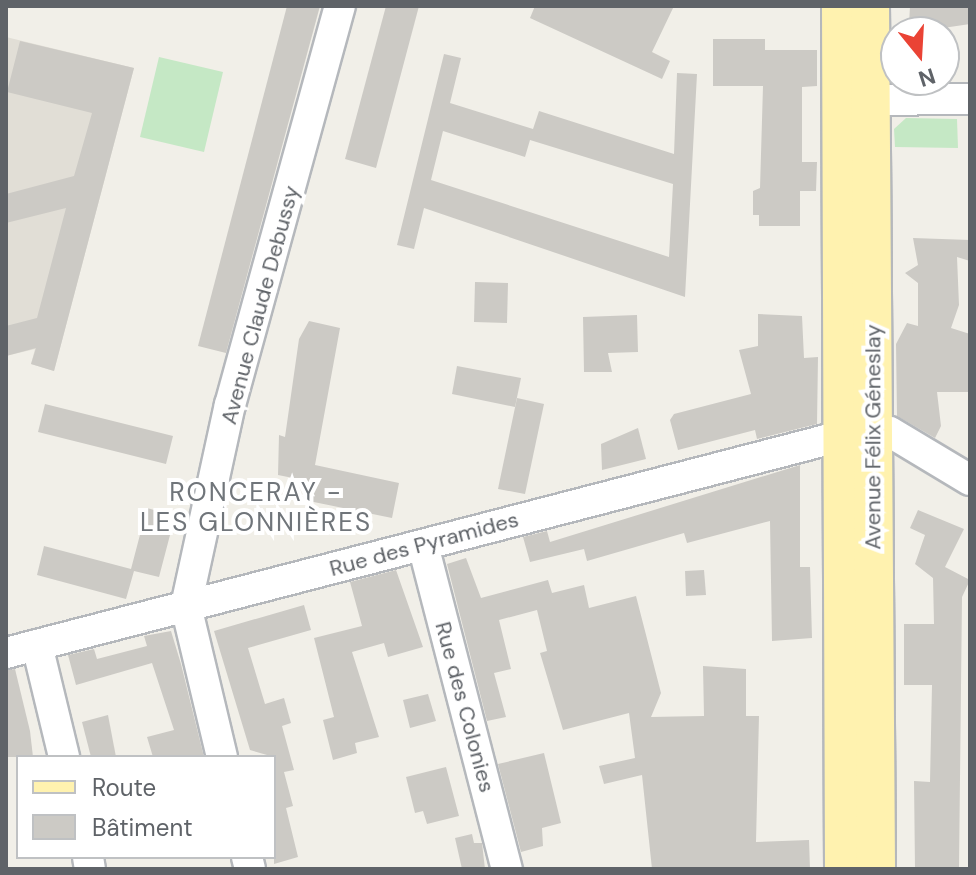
<!DOCTYPE html>
<meta charset="utf-8">
<style>
body{margin:0}
#map{position:relative;width:976px;height:875px;overflow:hidden;background:#f1efe8;font-family:"DM Sans",sans-serif}
div>[style]{position:absolute}
.education>*{inset:0;background:#e1ded6}
.green>*{inset:0;background:#c5e8c5}
.building>*{inset:0;background:#cccac5}
.roads{filter:drop-shadow(2px 0 #b5b8bc) drop-shadow(-2px 0 #b5b8bc) drop-shadow(0 2px #b5b8bc) drop-shadow(0 -2px #b5b8bc)}
.minor>*{height:30px;margin:-15px;padding:0 15px;transform-origin:15px;border-radius:15px;background:#fff}
.major>*{height:38px;margin:-19px;padding:0 19px;transform-origin:19px;border-radius:19px;background:#fff2af}
span{translate:-50% -50%;white-space:nowrap;text-align:center;line-height:1.15;-webkit-text-stroke:8px #fff;paint-order:stroke}
.street-label{font-size:22px;color:#5f6368}
.quarter-label{font-size:26px;color:#70757a;letter-spacing:2px}
.frame{position:absolute;inset:0;border:8px solid #5f6368;pointer-events:none}
.legend{position:absolute;left:16px;top:755px;width:260px;height:104px;box-sizing:border-box;background:#fff;border:2px solid #bfc1c3;margin:0;padding:10px 14px;list-style:none;font-size:24px;color:#5f6368}
.legend li{display:flex;align-items:center;gap:16px;height:40px}
.legend b{width:40px;border:2px solid #bfc1c3}
.north{position:absolute;left:880px;top:16px;width:80px;height:80px;box-sizing:border-box;background:#fff;border:2px solid #bfc1c3;border-radius:50%;rotate:162deg;font-size:22px;font-weight:700;line-height:32px;text-align:center;color:#5f6368}
.north::after{content:'';display:block;margin:auto;width:28px;height:36px;background:#ea4335;clip-path:polygon(50% 0,100% 100%,50% 72%,0 100%)}
</style>
<div id="map">
<div class="education">
<div style="clip-path:polygon(6px 37px,134px 68px,54px 371px,31px 364px,35px 349px,6px 356px)"></div>
</div>
<div class="green">
<div style="clip-path:polygon(159px 57px,223px 72px,204px 152px,140px 137px)"></div>
<div style="clip-path:polygon(906px 118px,957px 119px,958px 148px,895px 147px,894px 129px)"></div>
</div>
<div class="building">
<div style="clip-path:polygon(287px 6px,320px 6px,226px 353px,198px 346px)"></div>
<div style="clip-path:polygon(386px 6px,419px 6px,376px 168px,345px 159px)"></div>
<div style="clip-path:polygon(535px 6px,674px 6px,652px 52px,670px 61px,662px 79px,530px 18px)"></div>
<div style="clip-path:polygon(910px 6px,970px 6px,970px 24px,916px 32px,916px 25px,909px 25px)"></div>
<div style="clip-path:polygon(713px 39px,765px 39px,765px 50px,817px 50px,817px 86px,802px 87px,802px 162px,817px 162px,816px 191px,800px 191px,800px 226px,759px 226px,759px 215px,753px 215px,753px 191px,760px 188px,763px 86px,713px 86px)"></div>
<div style="clip-path:polygon(20px 41px,134px 68px,54px 371px,31px 364px,36px 348px,6px 356px,6px 326px,37px 318px,66px 208px,6px 223px,6px 194px,74px 176px,92px 113px,7px 92px)"></div>
<div style="clip-path:polygon(evenodd,444px 54px,461px 58px,450px 103px,533px 129px,539px 111px,674px 154px,677px 73px,697px 74px,685px 297px,424px 208px,414px 249px,397px 245px,444px 54px,443px 131px,525px 157px,530px 140px,673px 184px,669px 257px,431px 180px,443px 131px)"></div>
<div style="clip-path:polygon(913px 238px,970px 240px,970px 261px,957px 257px,959px 305px,951px 328px,970px 334px,970px 392px,937px 392px,941px 426px,935px 438px,897px 416px,896px 344px,907px 323px,918px 326px,918px 283px,905px 273px,918px 265px)"></div>
<div style="clip-path:polygon(475px 282px,508px 283px,507px 323px,474px 322px)"></div>
<div style="clip-path:polygon(758px 314px,802px 316px,804px 358px,818px 357px,817px 424px,757px 439px,755px 430px,678px 450px,670px 420px,674px 414px,751px 394px,739px 350px,758px 346px)"></div>
<div style="clip-path:polygon(637px 315px,638px 352px,608px 353px,612px 372px,584px 372px,583px 317px)"></div>
<div style="clip-path:polygon(309px 321px,340px 328px,315px 465px,399px 483px,392px 518px,304px 500px,308px 481px,278px 475px,279px 435px,285px 437px,299px 339px)"></div>
<div style="clip-path:polygon(457px 366px,521px 378px,515px 407px,452px 394px)"></div>
<div style="clip-path:polygon(517px 398px,544px 404px,525px 494px,498px 489px)"></div>
<div style="clip-path:polygon(45px 404px,173px 436px,166px 464px,38px 432px)"></div>
<div style="clip-path:polygon(638px 428px,646px 459px,602px 470px,601px 444px)"></div>
<div style="clip-path:polygon(800px 465px,800px 567px,810px 567px,812px 638px,772px 641px,770px 521px,687px 543px,684px 533px,587px 561px,584px 549px,530px 562px,523px 537px,547px 531px,550px 542px)"></div>
<div style="clip-path:polygon(147px 508px,175px 516px,159px 577px,134px 571px,126px 599px,37px 575px,44px 546px,131px 569px)"></div>
<div style="clip-path:polygon(918px 510px,964px 529px,945px 567px,970px 580px,962px 597px,959px 869px,915px 869px,914px 781px,930px 782px,932px 685px,904px 685px,904px 624px,934px 624px,933px 578px,915px 564px,925px 535px,910px 528px)"></div>
<div style="clip-path:polygon(466px 558px,481px 598px,548px 580px,552px 593px,584px 585px,589px 608px,636px 596px,661px 693px,651px 717px,704px 716px,703px 666px,746px 669px,746px 716px,759px 716px,756px 842px,809px 840px,810px 869px,652px 869px,642px 775px,604px 784px,599px 766px,635px 758px,629px 713px,563px 730px,540px 653px,547px 651px,537px 610px,499px 620px,511px 669px,494px 673px,506px 717px,487px 721px,447px 564px)"></div>
<div style="clip-path:polygon(396px 570px,423px 647px,388px 657px,384px 643px,352px 652px,379px 737px,355px 743px,357px 753px,333px 760px,323px 720px,334px 717px,314px 638px,362px 626px,350px 582px)"></div>
<div style="clip-path:polygon(704px 570px,706px 595px,686px 596px,685px 571px)"></div>
<div style="clip-path:polygon(304px 605px,311px 630px,248px 648px,265px 704px,284px 698px,291px 723px,282px 726px,294px 770px,284px 772px,293px 806px,286px 808px,298px 857px,274px 864px,274px 757px,250px 750px,214px 631px)"></div>
<div style="clip-path:polygon(171px 631px,181px 664px,204px 757px,153px 757px,147px 737px,174px 730px,152px 663px,76px 685px,68px 655px,94px 649px,97px 659px,147px 646px,144px 636px)"></div>
<div style="clip-path:polygon(15px 669px,30px 731px,33px 757px,6px 757px,6px 670px)"></div>
<div style="clip-path:polygon(428px 694px,436px 721px,410px 728px,403px 700px)"></div>
<div style="clip-path:polygon(108px 715px,116px 757px,91px 757px,82px 722px)"></div>
<div style="clip-path:polygon(544px 753px,561px 823px,542px 828px,543px 846px,521px 852px,498px 764px)"></div>
<div style="clip-path:polygon(446px 767px,459px 816px,427px 824px,423px 811px,415px 813px,406px 777px)"></div>
<div style="clip-path:polygon(472px 834px,474px 843px,482px 843px,485px 869px,462px 869px,455px 838px)"></div>
</div>
<div class="roads">
<div class="minor">
<div style="left:871px;top:100px;width:99px;rotate:-0.6deg"></div>
<div style="left:423px;top:545px;width:335px;rotate:75.5deg"></div>
<div style="left:37px;top:645px;width:115px;rotate:76.4deg"></div>
<div style="left:6px;top:653px;width:847px;rotate:-14.56deg"></div>
<div style="left:826px;top:440px;width:64px;rotate:-7.1deg"></div>
<div style="left:890px;top:432px;width:93px;rotate:31deg"></div>
<div style="left:222px;top:757px;width:155px;rotate:-103.4deg"></div>
<div style="left:186px;top:606px;width:206px;rotate:-77.7deg"></div>
<div style="left:230px;top:405px;width:414px;rotate:-74.6deg"></div>
<div style="left:88px;top:857px;width:12px;rotate:81deg"></div>
<div style="left:247px;top:857px;width:12px;rotate:76deg"></div>
</div>
<div class="major">
<div style="left:841px;top:6px;width:863px;rotate:89.8deg"></div>
<div style="left:870px;top:6px;width:863px;rotate:89.6deg"></div>
</div>
</div>
<div class="street-label">
<span style="left:260px;top:305px;rotate:-75deg">Avenue Claude Debussy</span>
<span style="left:873px;top:437px;rotate:-90deg">Avenue Félix Géneslay</span>
<span style="left:424px;top:544px;rotate:-15deg">Rue des Pyramides</span>
<span style="left:465px;top:707px;rotate:75deg">Rue des Colonies</span>
</div>
<div class="quarter-label">
<span style="left:256px;top:508px">RONCERAY -<br>LES GLONNIÈRES</span>
</div>
<div class="frame"></div>
<ul class="legend">
<li><b style="height:10px;background:#fff2af"></b>Route</li>
<li><b style="height:22px;background:#cccac5"></b>Bâtiment</li>
</ul>
<div class="north">N</div>
</div>
